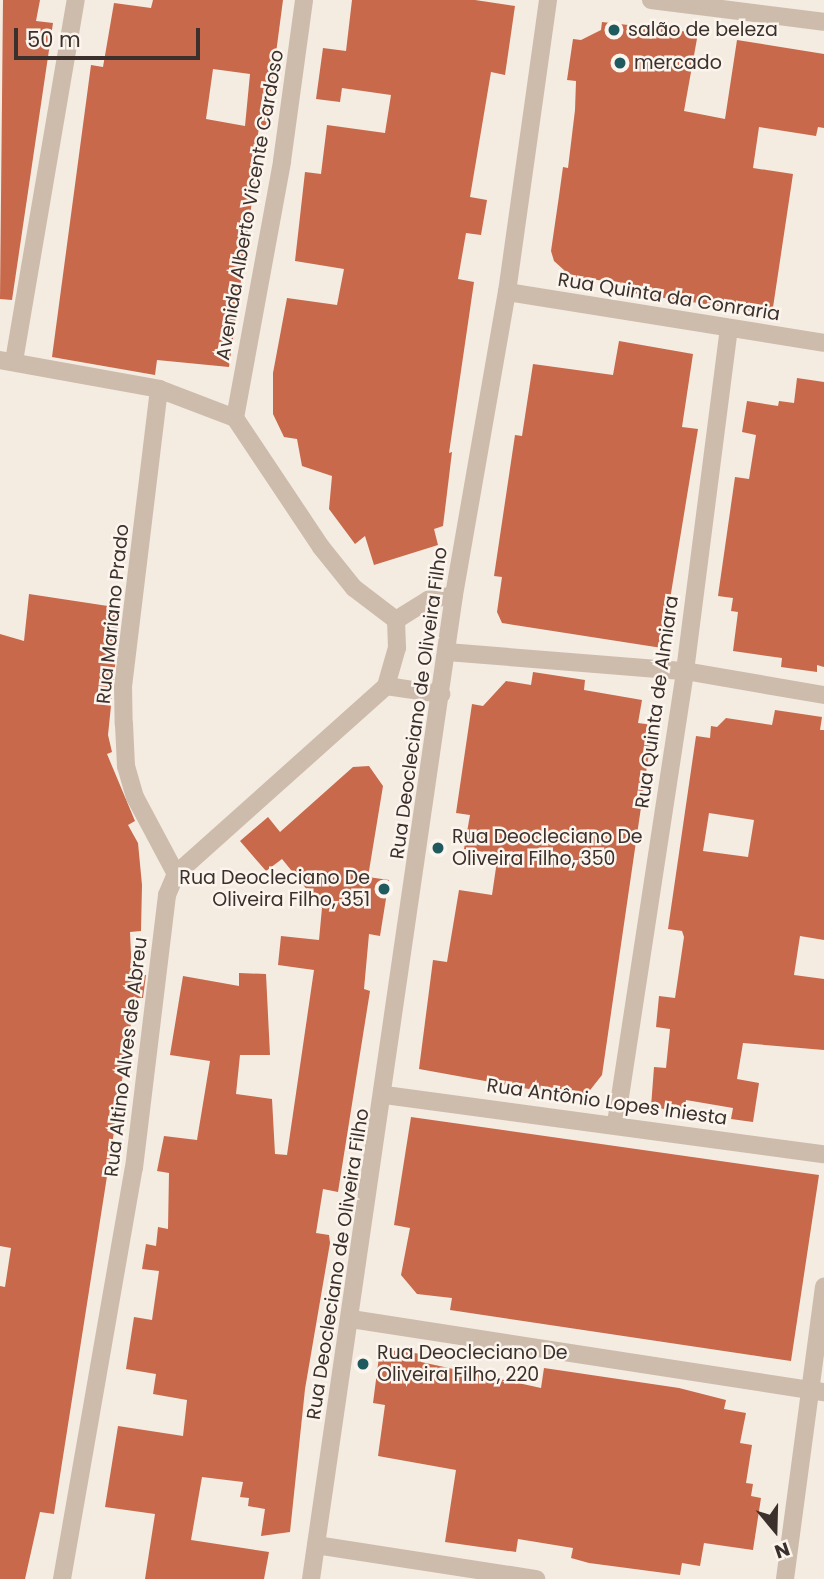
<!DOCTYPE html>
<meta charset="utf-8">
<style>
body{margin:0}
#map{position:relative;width:824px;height:1579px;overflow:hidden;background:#f4ebe1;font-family:Poppins,sans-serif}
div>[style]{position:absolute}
.building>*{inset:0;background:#c8694b}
.minor>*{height:18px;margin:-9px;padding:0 9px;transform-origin:9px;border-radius:9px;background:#cdbbac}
.tertiary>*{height:18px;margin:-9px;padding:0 9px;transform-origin:9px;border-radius:9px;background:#cdbbac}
.dots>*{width:19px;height:19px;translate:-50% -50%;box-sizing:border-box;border:4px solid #fbf5ee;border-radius:50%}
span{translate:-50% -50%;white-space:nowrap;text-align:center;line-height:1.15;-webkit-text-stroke:5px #fbf5ee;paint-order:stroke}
.poi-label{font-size:19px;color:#3b302b}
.left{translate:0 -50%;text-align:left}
.right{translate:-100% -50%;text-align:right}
.street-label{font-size:19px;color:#3b302b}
.north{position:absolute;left:740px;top:1495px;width:70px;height:70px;-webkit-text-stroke:5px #fbf5ee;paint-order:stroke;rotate:161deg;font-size:19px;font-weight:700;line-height:28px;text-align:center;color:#3b302b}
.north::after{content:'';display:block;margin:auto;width:24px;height:32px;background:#3b302b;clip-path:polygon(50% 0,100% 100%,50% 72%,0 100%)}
.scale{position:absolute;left:14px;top:28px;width:186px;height:32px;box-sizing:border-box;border:4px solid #3b302b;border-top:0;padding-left:9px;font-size:21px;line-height:24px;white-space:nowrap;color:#3b302b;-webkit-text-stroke:5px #fbf5ee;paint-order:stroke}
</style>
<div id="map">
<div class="building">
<div style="clip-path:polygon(3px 0,40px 0,36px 21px,53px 23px,12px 300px,0 299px)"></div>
<div style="clip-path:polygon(evenodd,153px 0,283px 0,266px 129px,245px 126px,259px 128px,253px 165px,257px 165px,229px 367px,157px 360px,155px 375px,52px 357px,91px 65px,103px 67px,114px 3px,151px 8px,153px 0,213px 69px,250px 74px,245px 126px,206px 119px,213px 69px)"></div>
<div style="clip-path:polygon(352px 0,475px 0,515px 6px,505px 75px,491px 72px,470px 197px,487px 200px,481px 235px,466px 233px,458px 279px,474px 282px,449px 453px,452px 452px,443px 526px,434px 529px,438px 545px,374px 565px,365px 536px,355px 544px,329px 509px,332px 476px,302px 466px,297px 439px,284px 437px,273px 414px,273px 373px,287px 298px,337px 305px,344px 269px,295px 261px,305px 172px,321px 174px,327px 125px,385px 133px,391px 95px,342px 88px,340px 102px,316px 99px,323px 48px,346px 51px)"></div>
<div style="clip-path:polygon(602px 22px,698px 33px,684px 111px,725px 119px,737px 40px,824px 54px,824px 128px,818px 127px,816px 136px,759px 127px,753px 168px,793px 174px,772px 314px,624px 292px,625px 284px,563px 275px,564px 270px,554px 261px,551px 251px,559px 196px,563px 167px,568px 168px,575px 110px,576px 81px,567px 80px,573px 39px,581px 40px,601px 30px)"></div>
<div style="clip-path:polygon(619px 341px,693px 354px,682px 427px,698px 429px,662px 648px,502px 623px,497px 612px,502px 577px,494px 576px,515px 435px,522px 436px,533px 364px,613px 375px)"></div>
<div style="clip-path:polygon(797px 378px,824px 382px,824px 667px,817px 665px,817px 672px,781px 667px,782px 658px,733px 651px,738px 612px,731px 611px,733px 598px,718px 596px,735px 477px,749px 479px,756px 435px,742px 432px,747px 401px,778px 406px,779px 401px,794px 403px)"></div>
<div style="clip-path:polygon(29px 594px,121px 608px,108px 735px,112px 752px,107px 754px,135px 821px,128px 825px,138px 843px,142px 885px,141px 931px,130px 932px,132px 976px,146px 975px,143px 998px,135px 998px,54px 1514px,40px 1512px,25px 1579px,0 1579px,0 1286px,5px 1287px,11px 1248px,0 1246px,0 634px,24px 641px)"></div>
<div style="clip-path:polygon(533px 672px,585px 680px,584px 690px,642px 700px,638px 723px,653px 725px,602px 1075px,587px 1094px,568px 1096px,419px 1069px,433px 960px,447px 962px,459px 890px,492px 895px,498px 854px,464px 849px,470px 815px,456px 813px,472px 704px,483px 706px,506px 681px,531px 685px)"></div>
<div style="clip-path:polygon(evenodd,775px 710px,822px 717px,820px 730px,824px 730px,824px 940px,800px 936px,794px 975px,824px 979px,824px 1050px,743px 1043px,737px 1079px,759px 1083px,753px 1122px,731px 1119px,733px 1108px,686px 1100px,684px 1112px,651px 1107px,654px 1067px,666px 1068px,670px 1029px,656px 1027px,659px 996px,675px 998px,684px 937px,682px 931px,668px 929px,696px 736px,710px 738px,711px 726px,717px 727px,726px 718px,772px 725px,775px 710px,709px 813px,754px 820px,748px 857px,703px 851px,709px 813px)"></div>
<div style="clip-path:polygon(369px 766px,383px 786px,368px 877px,389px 880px,380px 936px,369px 934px,364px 989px,370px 991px,338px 1192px,323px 1189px,316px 1233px,329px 1235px,330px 1243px,305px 1389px,290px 1532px,261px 1536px,265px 1509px,248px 1506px,249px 1498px,240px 1497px,243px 1482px,202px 1477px,191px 1540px,269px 1552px,264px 1579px,145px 1579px,155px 1514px,105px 1507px,118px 1426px,183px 1436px,187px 1400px,153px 1394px,156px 1374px,126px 1369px,134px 1317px,152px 1320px,159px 1271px,142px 1269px,146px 1244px,156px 1246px,158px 1227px,168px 1229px,169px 1173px,157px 1171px,164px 1136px,197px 1140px,210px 1061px,170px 1055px,183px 976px,239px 986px,239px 973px,266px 974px,270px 1055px,240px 1055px,236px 1094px,272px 1099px,275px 1154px,287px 1155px,314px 970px,278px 965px,281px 936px,319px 940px,322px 908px,282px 859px,266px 871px,240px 841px,268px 817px,280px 832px,353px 767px)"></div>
<div style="clip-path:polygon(411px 1117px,819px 1175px,791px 1361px,450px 1310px,452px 1298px,417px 1294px,401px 1275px,410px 1228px,394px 1225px)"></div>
<div style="clip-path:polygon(380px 1349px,422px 1354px,421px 1362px,541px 1388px,544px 1368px,679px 1388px,726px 1400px,724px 1409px,746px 1413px,740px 1443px,752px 1445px,746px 1483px,753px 1484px,751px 1496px,761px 1498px,753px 1550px,704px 1543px,700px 1566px,682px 1563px,680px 1575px,589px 1563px,571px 1558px,573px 1548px,518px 1539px,516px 1552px,445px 1542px,456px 1470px,378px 1456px,385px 1405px,373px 1403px)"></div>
</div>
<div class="minor">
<div style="left:651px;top:0;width:174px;rotate:7.2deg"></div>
<div style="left:507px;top:292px;width:321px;rotate:9.1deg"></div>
<div style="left:0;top:360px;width:162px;rotate:10.3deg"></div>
<div style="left:159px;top:389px;width:81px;rotate:20.9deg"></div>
<div style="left:235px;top:418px;width:155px;rotate:56.3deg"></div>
<div style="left:321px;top:547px;width:53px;rotate:51.2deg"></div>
<div style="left:354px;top:588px;width:53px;rotate:37.3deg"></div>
<div style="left:14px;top:361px;width:366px;rotate:-80.3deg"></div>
<div style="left:159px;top:389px;width:298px;rotate:96.9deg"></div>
<div style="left:123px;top:685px;width:39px;rotate:89deg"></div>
<div style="left:124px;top:724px;width:42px;rotate:87.3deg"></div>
<div style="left:126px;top:766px;width:32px;rotate:74deg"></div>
<div style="left:135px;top:797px;width:87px;rotate:62deg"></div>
<div style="left:235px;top:418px;width:261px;rotate:-79.6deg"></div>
<div style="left:282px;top:161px;width:162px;rotate:-82.2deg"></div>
<div style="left:396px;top:620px;width:38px;rotate:-32deg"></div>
<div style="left:428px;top:600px;width:26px;rotate:-11deg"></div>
<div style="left:447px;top:652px;width:239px;rotate:4.6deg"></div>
<div style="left:685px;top:671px;width:141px;rotate:9.8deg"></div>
<div style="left:386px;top:686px;width:56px;rotate:8.3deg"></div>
<div style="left:385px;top:1095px;width:443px;rotate:7.7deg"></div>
<div style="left:616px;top:1123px;width:457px;rotate:-81.3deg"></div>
<div style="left:685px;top:671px;width:345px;rotate:-82.7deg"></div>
<div style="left:351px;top:1319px;width:479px;rotate:8.8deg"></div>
<div style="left:316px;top:1545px;width:223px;rotate:8.8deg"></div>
<div style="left:62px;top:1579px;width:417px;rotate:-80.1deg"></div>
<div style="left:134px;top:1168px;width:275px;rotate:-83.1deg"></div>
<div style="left:167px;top:895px;width:23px;rotate:-67deg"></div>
<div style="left:176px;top:874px;width:282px;rotate:-41.8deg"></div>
<div style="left:386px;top:686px;width:40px;rotate:-74deg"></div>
<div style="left:397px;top:648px;width:28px;rotate:-92deg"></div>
<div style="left:785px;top:1579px;width:295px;rotate:-82.4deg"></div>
</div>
<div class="tertiary">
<div style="left:311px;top:1579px;width:994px;rotate:-81.73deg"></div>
<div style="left:454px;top:595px;width:308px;rotate:-80.1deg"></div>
<div style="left:507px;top:292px;width:295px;rotate:-82deg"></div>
</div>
<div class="dots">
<div style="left:614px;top:30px;background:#1f5a5e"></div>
<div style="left:620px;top:63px;background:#1f5a5e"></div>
<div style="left:438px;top:848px;background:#1f5a5e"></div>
<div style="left:384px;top:889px;background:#1f5a5e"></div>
<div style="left:363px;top:1364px;background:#1f5a5e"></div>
</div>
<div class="poi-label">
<span class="left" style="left:628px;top:30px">salão de beleza</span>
<span class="left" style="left:634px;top:63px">mercado</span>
<span class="left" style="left:452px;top:848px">Rua Deocleciano De<br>Oliveira Filho, 350</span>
<span class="right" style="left:370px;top:889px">Rua Deocleciano De<br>Oliveira Filho, 351</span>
<span class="left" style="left:377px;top:1364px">Rua Deocleciano De<br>Oliveira Filho, 220</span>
</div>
<div class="street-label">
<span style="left:250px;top:205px;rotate:-80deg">Avenida Alberto Vicente Cardoso</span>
<span style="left:669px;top:297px;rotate:9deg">Rua Quinta da Conraria</span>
<span style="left:113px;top:614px;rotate:-84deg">Rua Mariano Prado</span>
<span style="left:657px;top:702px;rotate:-82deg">Rua Quinta de Almiara</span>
<span style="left:419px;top:703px;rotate:-82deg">Rua Deocleciano de Oliveira Filho</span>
<span style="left:126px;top:1057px;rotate:-83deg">Rua Altino Alves de Abreu</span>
<span style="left:607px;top:1102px;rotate:8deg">Rua Antônio Lopes Iniesta</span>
<span style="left:338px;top:1264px;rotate:-81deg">Rua Deocleciano de Oliveira Filho</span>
</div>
<div class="north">N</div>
<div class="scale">50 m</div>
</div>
